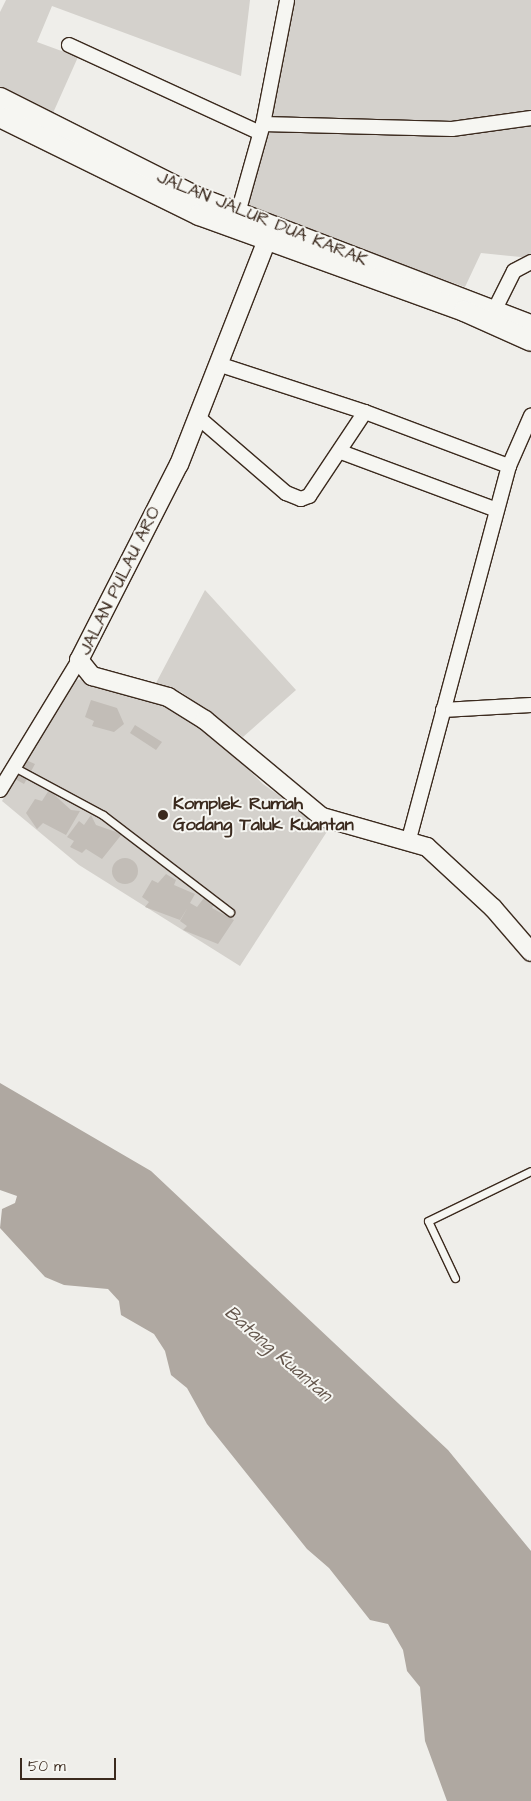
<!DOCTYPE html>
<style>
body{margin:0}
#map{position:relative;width:531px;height:1801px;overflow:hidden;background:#efeeea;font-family:"Architects Daughter",sans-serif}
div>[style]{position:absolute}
.green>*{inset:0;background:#d4d1cc}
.water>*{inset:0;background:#afa8a1}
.building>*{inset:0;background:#c2bdb7}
.round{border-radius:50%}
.roads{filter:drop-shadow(1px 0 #3b2a1e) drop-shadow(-1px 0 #3b2a1e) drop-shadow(0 1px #3b2a1e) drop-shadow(0 -1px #3b2a1e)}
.service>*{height:7px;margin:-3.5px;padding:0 3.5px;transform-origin:3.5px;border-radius:3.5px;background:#f6f6f2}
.minor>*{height:14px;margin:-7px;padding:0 7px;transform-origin:7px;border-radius:7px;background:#f6f6f2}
.tertiary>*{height:18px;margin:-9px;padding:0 9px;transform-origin:9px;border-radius:9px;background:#f6f6f2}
.secondary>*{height:20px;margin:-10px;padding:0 10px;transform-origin:10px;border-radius:10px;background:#f6f6f2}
.dots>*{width:14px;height:14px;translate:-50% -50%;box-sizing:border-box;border:2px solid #f6f6f2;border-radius:50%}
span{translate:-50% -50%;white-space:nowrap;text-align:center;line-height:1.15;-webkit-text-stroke:4px #f6f6f2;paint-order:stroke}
.street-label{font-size:18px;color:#3b2a1e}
.poi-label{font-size:18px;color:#3b2a1e;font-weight:700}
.left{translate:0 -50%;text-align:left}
.water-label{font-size:19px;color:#64564c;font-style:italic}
.scale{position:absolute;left:20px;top:1758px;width:96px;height:22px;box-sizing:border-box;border:2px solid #3b2a1e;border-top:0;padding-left:6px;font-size:15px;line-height:18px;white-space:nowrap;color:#3b2a1e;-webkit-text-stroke:4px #f6f6f2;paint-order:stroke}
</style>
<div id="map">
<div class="green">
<div style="clip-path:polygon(6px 0,250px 0,241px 76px,52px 6px,37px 42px,78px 57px,53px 113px,0 87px,0 12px)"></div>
<div style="clip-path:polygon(282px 0,531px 0,531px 258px,481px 253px,465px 287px,236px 206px)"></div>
<div style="clip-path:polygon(205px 590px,296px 690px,243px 737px,181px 692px,156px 683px)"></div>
<div style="clip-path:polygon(87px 679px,165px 704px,224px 745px,263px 784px,328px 830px,240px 966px,79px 865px,2px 801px,72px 680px)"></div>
</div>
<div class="water">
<div style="clip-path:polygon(0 1083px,151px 1171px,448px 1450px,531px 1551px,531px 1801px,447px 1801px,425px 1741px,420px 1687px,407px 1671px,403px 1650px,388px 1624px,370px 1620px,329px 1568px,307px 1549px,207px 1424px,187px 1388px,171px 1375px,165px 1351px,154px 1334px,121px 1315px,119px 1301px,108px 1289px,64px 1285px,45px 1277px,0 1228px,2px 1209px,15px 1203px,17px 1196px,0 1190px)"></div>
</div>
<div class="building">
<div style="clip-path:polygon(91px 700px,117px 708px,124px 724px,114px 732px,92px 726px,94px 721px,85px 717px)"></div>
<div style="clip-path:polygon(135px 725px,162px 742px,156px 750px,130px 733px)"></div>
<div style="clip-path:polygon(26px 760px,35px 764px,24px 784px,15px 779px)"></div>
<div style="clip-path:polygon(49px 790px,71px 810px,80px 811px,66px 835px,43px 823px,37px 829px,26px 813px,35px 799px,42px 801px)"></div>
<div style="clip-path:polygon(91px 815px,96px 825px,122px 834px,102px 859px,86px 849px,82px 853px,70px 847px,74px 841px,67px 837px,79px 821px,84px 825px)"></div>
<div class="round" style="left:112px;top:858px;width:26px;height:26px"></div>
<div style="clip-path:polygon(166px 874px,176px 880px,174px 885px,195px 894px,190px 903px,197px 907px,204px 898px,214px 904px,212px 908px,234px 920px,218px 944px,183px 930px,187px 926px,180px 921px,188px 907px,180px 920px,145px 907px,149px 902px,142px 897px,152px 880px,158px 883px)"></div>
</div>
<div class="roads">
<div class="service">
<div style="left:14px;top:767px;width:101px;rotate:28.3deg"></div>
<div style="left:103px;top:815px;width:160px;rotate:37.4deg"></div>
<div style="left:455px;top:1278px;width:63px;rotate:-115.3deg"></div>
<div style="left:428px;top:1221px;width:114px;rotate:-25.9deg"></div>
</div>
<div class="minor">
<div style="left:69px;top:45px;width:210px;rotate:24.7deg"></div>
<div style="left:263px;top:124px;width:189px;rotate:1.5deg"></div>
<div style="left:452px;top:129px;width:80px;rotate:-7.9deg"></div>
<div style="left:238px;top:213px;width:92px;rotate:-74.3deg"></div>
<div style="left:263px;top:124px;width:126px;rotate:-79deg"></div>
<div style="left:495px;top:309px;width:42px;rotate:-63.4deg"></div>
<div style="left:514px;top:271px;width:19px;rotate:-28deg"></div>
<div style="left:221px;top:365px;width:151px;rotate:18.1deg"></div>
<div style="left:365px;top:412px;width:154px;rotate:20.6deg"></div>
<div style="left:199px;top:418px;width:115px;rotate:40.8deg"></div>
<div style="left:286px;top:493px;width:16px;rotate:22deg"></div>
<div style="left:301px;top:499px;width:9px;rotate:-21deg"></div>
<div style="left:309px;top:496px;width:101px;rotate:-56.3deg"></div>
<div style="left:341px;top:452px;width:166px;rotate:20.4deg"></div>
<div style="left:443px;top:710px;width:88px;rotate:-3.3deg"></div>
<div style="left:0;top:790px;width:152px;rotate:-58.7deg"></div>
<div style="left:409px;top:839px;width:386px;rotate:-75deg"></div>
<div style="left:509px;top:466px;width:55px;rotate:-66.3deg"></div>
</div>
<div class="tertiary">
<div style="left:267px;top:240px;width:241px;rotate:111.4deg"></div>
<div style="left:179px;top:464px;width:220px;rotate:117deg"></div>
<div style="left:79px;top:660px;width:21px;rotate:51deg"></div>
<div style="left:92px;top:676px;width:79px;rotate:15.4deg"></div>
<div style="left:168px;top:697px;width:44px;rotate:31.9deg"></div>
<div style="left:205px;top:720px;width:152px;rotate:39.7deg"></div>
<div style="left:322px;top:817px;width:109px;rotate:15.9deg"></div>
<div style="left:427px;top:847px;width:90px;rotate:42.7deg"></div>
<div style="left:493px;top:908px;width:58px;rotate:49.2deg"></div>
</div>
<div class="secondary">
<div style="left:0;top:98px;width:220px;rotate:26.7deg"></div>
<div style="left:197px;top:197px;width:358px;rotate:21deg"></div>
<div style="left:0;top:117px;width:222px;rotate:26.2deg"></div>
<div style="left:199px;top:215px;width:282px;rotate:19.9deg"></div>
<div style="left:464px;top:311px;width:73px;rotate:24.1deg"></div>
</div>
</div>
<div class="dots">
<div style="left:163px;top:815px;background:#3b2a1e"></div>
</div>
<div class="street-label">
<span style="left:262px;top:219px;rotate:22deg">JALAN JALUR DUA KARAK</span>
<span style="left:120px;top:581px;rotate:-64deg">JALAN PULAU ARO</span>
</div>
<div class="poi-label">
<span class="left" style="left:173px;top:815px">Komplek Rumah<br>Godang Taluk Kuantan</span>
</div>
<div class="water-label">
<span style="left:278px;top:1354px;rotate:41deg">Batang Kuantan</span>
</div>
<div class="scale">50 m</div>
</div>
